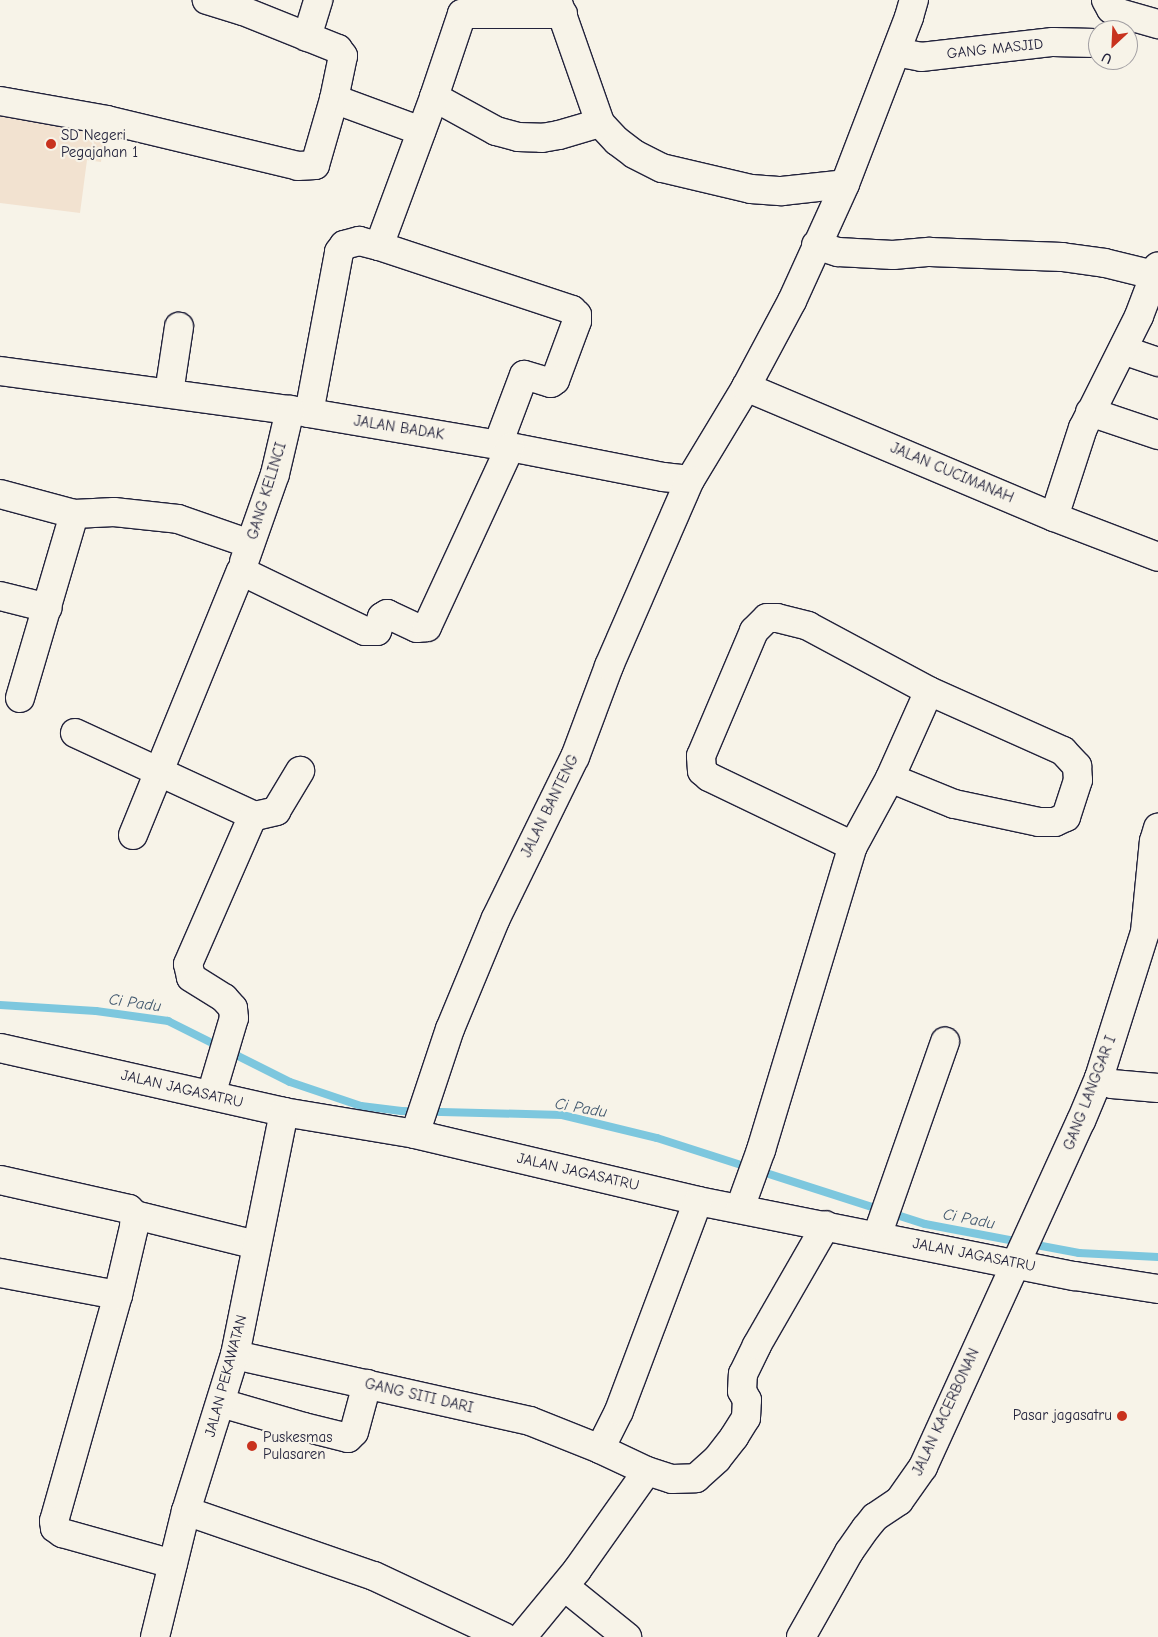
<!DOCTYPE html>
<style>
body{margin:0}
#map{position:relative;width:1158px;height:1637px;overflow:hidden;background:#f7f3e8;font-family:"Comic Neue",sans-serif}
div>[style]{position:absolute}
.built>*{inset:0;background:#f2e2d0}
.stream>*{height:8px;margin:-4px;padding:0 4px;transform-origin:4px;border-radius:4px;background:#7dc7de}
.roads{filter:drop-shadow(1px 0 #22223b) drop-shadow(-1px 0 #22223b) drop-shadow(0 1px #22223b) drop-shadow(0 -1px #22223b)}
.minor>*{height:28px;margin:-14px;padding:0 14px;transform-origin:14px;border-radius:14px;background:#f7f3e8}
.dots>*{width:14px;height:14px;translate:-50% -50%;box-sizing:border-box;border:2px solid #f7f3e8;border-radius:50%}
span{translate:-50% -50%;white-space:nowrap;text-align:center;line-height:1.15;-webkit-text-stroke:4.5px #f7f3e8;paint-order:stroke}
.street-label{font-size:15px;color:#22223b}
.poi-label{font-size:15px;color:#22223b}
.left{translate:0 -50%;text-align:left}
.right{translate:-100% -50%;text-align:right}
.water-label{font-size:16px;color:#3d546c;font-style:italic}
.north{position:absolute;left:1088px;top:20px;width:50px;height:50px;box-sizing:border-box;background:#f7f3e8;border:1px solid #a29fa3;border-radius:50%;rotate:205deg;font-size:14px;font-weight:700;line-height:20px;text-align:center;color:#22223b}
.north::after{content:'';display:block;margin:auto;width:18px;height:22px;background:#c8321e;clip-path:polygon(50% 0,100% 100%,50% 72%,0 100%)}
</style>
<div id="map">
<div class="built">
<div style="clip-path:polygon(0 105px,105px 127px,101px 162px,87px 160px,80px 213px,0 203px)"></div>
</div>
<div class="stream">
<div style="left:0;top:1005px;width:96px;rotate:3.6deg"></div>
<div style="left:96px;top:1011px;width:73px;rotate:7.9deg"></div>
<div style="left:168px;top:1021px;width:136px;rotate:26.6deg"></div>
<div style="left:290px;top:1082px;width:75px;rotate:18.7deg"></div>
<div style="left:361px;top:1106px;width:41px;rotate:7deg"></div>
<div style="left:402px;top:1111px;width:160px;rotate:1.4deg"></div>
<div style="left:562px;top:1115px;width:98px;rotate:13.6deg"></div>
<div style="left:657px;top:1138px;width:281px;rotate:17.8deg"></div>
<div style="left:925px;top:1224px;width:97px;rotate:10.7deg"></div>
<div style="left:1031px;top:1244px;width:49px;rotate:10.6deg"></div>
<div style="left:1079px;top:1253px;width:79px;rotate:2.9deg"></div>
</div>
<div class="roads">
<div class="minor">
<div style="left:557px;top:0;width:130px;rotate:70.7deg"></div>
<div style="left:600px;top:123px;width:25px;rotate:47deg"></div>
<div style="left:617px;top:141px;width:21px;rotate:37deg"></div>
<div style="left:634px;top:154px;width:31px;rotate:27deg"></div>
<div style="left:662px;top:168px;width:91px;rotate:13.3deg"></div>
<div style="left:751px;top:189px;width:31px;rotate:4deg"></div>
<div style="left:782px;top:191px;width:63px;rotate:-6.3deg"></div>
<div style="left:1106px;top:0;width:10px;rotate:61deg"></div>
<div style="left:1111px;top:9px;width:9px;rotate:27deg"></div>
<div style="left:1119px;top:13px;width:41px;rotate:15.8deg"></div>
<div style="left:307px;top:37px;width:39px;rotate:-73deg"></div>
<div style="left:896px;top:52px;width:25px;rotate:11deg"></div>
<div style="left:921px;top:57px;width:133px;rotate:-6.5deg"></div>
<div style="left:1053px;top:42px;width:42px;rotate:1.4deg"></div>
<div style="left:434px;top:97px;width:71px;rotate:28.7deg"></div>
<div style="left:496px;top:131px;width:23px;rotate:15deg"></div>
<div style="left:518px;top:137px;width:24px;rotate:2deg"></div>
<div style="left:542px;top:138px;width:17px;rotate:-10deg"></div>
<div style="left:559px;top:135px;width:43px;rotate:-16.3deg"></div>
<div style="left:334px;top:99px;width:93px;rotate:20.2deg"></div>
<div style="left:0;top:101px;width:109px;rotate:10.1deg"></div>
<div style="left:107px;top:120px;width:196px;rotate:13.5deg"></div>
<div style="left:298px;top:166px;width:17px;rotate:-3deg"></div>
<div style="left:315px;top:165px;width:69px;rotate:-73.9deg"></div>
<div style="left:334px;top:99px;width:44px;rotate:-78.2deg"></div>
<div style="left:343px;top:56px;width:9px;rotate:-126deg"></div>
<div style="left:338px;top:49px;width:102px;rotate:-158.2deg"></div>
<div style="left:243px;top:11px;width:38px;rotate:-163deg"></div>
<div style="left:816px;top:245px;width:23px;rotate:18deg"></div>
<div style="left:838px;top:252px;width:55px;rotate:3.1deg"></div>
<div style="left:893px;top:255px;width:37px;rotate:-5deg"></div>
<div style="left:930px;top:252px;width:132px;rotate:2.2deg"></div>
<div style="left:1062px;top:257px;width:43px;rotate:7.9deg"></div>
<div style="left:1105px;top:263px;width:55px;rotate:13.8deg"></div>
<div style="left:379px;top:246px;width:159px;rotate:-69.7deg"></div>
<div style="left:434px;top:97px;width:88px;rotate:-71.4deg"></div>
<div style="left:462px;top:14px;width:101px"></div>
<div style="left:1123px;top:350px;width:37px;rotate:19deg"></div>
<div style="left:0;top:371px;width:312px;rotate:7.7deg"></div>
<div style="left:309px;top:413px;width:204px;rotate:9.6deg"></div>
<div style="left:510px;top:447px;width:156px;rotate:11.1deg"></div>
<div style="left:663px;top:477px;width:27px;rotate:6deg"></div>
<div style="left:690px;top:480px;width:109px;rotate:-58.9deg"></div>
<div style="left:746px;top:387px;width:98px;rotate:-61.9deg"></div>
<div style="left:792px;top:301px;width:128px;rotate:-65.6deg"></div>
<div style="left:845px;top:184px;width:179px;rotate:-69deg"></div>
<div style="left:909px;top:17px;width:18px;rotate:-74deg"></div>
<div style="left:746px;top:387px;width:334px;rotate:22.9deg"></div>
<div style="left:1054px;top:517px;width:111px;rotate:21deg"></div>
<div style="left:169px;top:393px;width:67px;rotate:-81.4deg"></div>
<div style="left:1090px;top:412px;width:72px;rotate:18.7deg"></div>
<div style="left:309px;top:413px;width:164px;rotate:-79.4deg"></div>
<div style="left:339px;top:252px;width:9px;rotate:-54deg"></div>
<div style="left:344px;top:245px;width:16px;rotate:-15deg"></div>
<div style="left:359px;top:241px;width:21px;rotate:14deg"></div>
<div style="left:379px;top:246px;width:203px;rotate:18.3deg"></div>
<div style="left:572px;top:310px;width:7px;rotate:45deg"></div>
<div style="left:577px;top:315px;width:6px;rotate:90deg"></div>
<div style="left:577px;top:321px;width:63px;rotate:110.4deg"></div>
<div style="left:555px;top:380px;width:5px;rotate:143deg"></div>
<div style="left:551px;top:383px;width:28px;rotate:-163deg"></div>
<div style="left:524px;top:375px;width:74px;rotate:110.6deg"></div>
<div style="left:0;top:494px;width:77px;rotate:15.1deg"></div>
<div style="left:74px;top:514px;width:40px;rotate:-2.9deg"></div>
<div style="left:114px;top:512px;width:64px;rotate:6.2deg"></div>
<div style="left:178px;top:519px;width:76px;rotate:19.1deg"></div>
<div style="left:1054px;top:517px;width:94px;rotate:-72deg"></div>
<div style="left:1083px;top:428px;width:125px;rotate:-63.4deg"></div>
<div style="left:1139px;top:316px;width:53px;rotate:-69.2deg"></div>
<div style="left:244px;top:562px;width:93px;rotate:-70.6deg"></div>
<div style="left:275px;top:474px;width:66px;rotate:-76.8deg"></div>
<div style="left:0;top:596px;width:49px;rotate:14deg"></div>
<div style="left:20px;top:698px;width:192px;rotate:-73.6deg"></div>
<div style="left:75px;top:733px;width:198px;rotate:24.8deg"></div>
<div style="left:133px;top:835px;width:285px;rotate:-67.8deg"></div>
<div style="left:241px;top:571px;width:138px;rotate:25.8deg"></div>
<div style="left:365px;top:631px;width:12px"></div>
<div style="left:377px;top:631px;width:15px;rotate:-70deg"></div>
<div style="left:382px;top:617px;width:6px;rotate:-31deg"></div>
<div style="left:387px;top:614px;width:33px;rotate:25deg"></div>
<div style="left:417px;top:628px;width:10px;rotate:-6deg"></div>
<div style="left:427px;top:627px;width:198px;rotate:-65.2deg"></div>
<div style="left:853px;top:846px;width:160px;rotate:-154.4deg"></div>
<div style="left:709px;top:777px;width:9px;rotate:-139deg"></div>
<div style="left:702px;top:771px;width:15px;rotate:-94deg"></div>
<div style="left:701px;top:756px;width:136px;rotate:-67deg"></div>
<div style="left:754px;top:631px;width:18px;rotate:-45deg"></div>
<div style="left:767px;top:618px;width:10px"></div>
<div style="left:777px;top:618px;width:32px;rotate:14deg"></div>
<div style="left:808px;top:626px;width:137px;rotate:28.2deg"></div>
<div style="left:929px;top:691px;width:147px;rotate:24.1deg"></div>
<div style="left:1063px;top:751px;width:21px;rotate:47deg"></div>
<div style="left:1077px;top:766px;width:14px;rotate:86deg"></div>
<div style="left:1078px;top:780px;width:39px;rotate:108deg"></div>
<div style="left:1066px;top:817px;width:12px;rotate:156deg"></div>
<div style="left:1055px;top:822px;width:16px;rotate:180deg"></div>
<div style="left:1039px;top:822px;width:87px;rotate:-168deg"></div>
<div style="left:954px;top:804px;width:69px;rotate:-157.9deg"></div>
<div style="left:0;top:1048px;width:291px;rotate:12.7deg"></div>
<div style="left:284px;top:1112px;width:133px;rotate:9.5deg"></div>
<div style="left:415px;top:1134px;width:291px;rotate:13.3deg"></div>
<div style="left:698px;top:1201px;width:384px;rotate:11.3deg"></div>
<div style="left:1075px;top:1276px;width:84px;rotate:8.9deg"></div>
<div style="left:1099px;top:1078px;width:14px;rotate:25deg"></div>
<div style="left:1112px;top:1084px;width:46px;rotate:5deg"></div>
<div style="left:211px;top:1095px;width:80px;rotate:-73.4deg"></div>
<div style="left:234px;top:1018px;width:10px;rotate:-96deg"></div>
<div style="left:233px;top:1008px;width:13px;rotate:-132deg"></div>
<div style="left:224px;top:998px;width:39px;rotate:-148deg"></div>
<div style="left:191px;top:977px;width:13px;rotate:-103deg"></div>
<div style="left:188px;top:964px;width:157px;rotate:-66.4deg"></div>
<div style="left:251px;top:820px;width:6px;rotate:-45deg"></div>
<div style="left:255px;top:816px;width:22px;rotate:-13deg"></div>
<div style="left:276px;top:811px;width:47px;rotate:-59deg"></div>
<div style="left:415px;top:1134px;width:111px;rotate:-71.6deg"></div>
<div style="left:450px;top:1029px;width:120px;rotate:-67.5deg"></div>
<div style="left:496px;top:918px;width:179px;rotate:-63.9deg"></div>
<div style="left:575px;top:757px;width:97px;rotate:-69.5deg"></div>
<div style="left:609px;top:666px;width:203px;rotate:-66.5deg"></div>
<div style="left:0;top:1180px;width:132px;rotate:12.7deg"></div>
<div style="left:129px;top:1209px;width:8px;rotate:45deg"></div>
<div style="left:135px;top:1215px;width:125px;rotate:13.9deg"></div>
<div style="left:740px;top:1208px;width:62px;rotate:-70.1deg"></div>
<div style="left:761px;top:1150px;width:318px;rotate:-73.2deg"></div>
<div style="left:853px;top:846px;width:77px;rotate:-61.4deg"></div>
<div style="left:890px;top:778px;width:95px;rotate:-65.9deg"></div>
<div style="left:135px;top:1215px;width:12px;rotate:95deg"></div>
<div style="left:134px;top:1227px;width:70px;rotate:103.2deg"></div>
<div style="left:118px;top:1295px;width:235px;rotate:105.8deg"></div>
<div style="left:54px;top:1521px;width:7px;rotate:82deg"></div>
<div style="left:55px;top:1528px;width:9px;rotate:36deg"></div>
<div style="left:62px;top:1533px;width:115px;rotate:15.6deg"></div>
<div style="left:877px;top:1236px;width:206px;rotate:-70.7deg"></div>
<div style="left:0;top:1273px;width:120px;rotate:10.6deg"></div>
<div style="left:235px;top:1355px;width:302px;rotate:12.6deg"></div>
<div style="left:530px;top:1421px;width:75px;rotate:21.8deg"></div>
<div style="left:600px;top:1449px;width:52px;rotate:25.1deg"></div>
<div style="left:221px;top:1403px;width:86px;rotate:16.1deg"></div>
<div style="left:304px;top:1427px;width:45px;rotate:14deg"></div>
<div style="left:348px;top:1438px;width:8px;rotate:-45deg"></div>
<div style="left:354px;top:1432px;width:50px;rotate:-74.8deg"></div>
<div style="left:600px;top:1449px;width:42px;rotate:-63.4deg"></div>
<div style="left:619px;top:1411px;width:224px;rotate:-69.4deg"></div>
<div style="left:186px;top:1511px;width:199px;rotate:19.1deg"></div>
<div style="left:374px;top:1576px;width:144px;rotate:25.1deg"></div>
<div style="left:565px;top:1587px;width:80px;rotate:38.9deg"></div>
<div style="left:155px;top:1637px;width:130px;rotate:-76.2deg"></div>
<div style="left:186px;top:1511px;width:164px;rotate:-72.6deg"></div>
<div style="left:235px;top:1355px;width:248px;rotate:-78.6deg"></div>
<div style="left:522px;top:1637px;width:87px;rotate:-50.6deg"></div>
<div style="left:577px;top:1570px;width:121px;rotate:-54.7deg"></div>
<div style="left:647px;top:1471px;width:26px;rotate:18deg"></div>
<div style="left:672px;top:1479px;width:24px;rotate:-2deg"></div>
<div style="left:696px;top:1478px;width:28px;rotate:-42deg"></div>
<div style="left:717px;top:1459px;width:28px;rotate:-52deg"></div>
<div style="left:734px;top:1437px;width:22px;rotate:-58deg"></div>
<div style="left:746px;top:1418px;width:18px;rotate:-87deg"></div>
<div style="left:747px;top:1400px;width:10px;rotate:-119deg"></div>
<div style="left:742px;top:1391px;width:17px;rotate:-87deg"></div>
<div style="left:743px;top:1374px;width:32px;rotate:-64deg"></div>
<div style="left:757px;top:1345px;width:138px;rotate:-60.1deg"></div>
<div style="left:801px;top:1637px;width:98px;rotate:-60.5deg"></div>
<div style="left:849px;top:1552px;width:29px;rotate:-55deg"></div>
<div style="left:866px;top:1528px;width:14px;rotate:-51deg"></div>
<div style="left:875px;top:1517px;width:29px;rotate:-34deg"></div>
<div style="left:899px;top:1501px;width:42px;rotate:-54.8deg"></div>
<div style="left:923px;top:1467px;width:380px;rotate:-65.5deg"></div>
<div style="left:1081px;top:1121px;width:47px;rotate:-67.3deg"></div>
<div style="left:1099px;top:1078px;width:153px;rotate:-72.5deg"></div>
<div style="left:1145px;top:932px;width:91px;rotate:-84.4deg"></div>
<div style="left:1154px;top:841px;width:14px;rotate:-73deg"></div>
</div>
</div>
<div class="dots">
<div style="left:51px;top:144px;background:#c8321e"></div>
<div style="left:1122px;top:1416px;background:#c8321e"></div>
<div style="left:252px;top:1446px;background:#c8321e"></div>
</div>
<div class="street-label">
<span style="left:995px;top:49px;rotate:-6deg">GANG MASJID</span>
<span style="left:399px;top:428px;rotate:9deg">JALAN BADAK</span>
<span style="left:952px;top:473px;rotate:23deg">JALAN CUCIMANAH</span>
<span style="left:267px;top:491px;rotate:-73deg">GANG KELINCI</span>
<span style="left:550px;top:806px;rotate:-64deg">JALAN BANTENG</span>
<span style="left:182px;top:1089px;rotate:13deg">JALAN JAGASATRU</span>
<span style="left:1090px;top:1093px;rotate:-69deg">GANG LANGGAR I</span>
<span style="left:578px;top:1172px;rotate:13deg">JALAN JAGASATRU</span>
<span style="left:974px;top:1255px;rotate:11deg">JALAN JAGASATRU</span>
<span style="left:226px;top:1376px;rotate:-75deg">JALAN PEKAWATAN</span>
<span style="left:419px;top:1396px;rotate:13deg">GANG SITI DARI</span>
<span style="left:946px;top:1412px;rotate:-65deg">JALAN KACERBONAN</span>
</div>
<div class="poi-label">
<span class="left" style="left:61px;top:144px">SD Negeri<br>Pegajahan 1</span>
<span class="right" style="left:1112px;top:1416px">Pasar jagasatru</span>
<span class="left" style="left:263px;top:1446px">Puskesmas<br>Pulasaren</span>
</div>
<div class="water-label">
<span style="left:135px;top:1003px;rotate:8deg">Ci Padu</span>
<span style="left:581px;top:1108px;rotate:10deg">Ci Padu</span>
<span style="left:969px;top:1219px;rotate:11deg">Ci Padu</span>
</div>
<div class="north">U</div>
</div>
